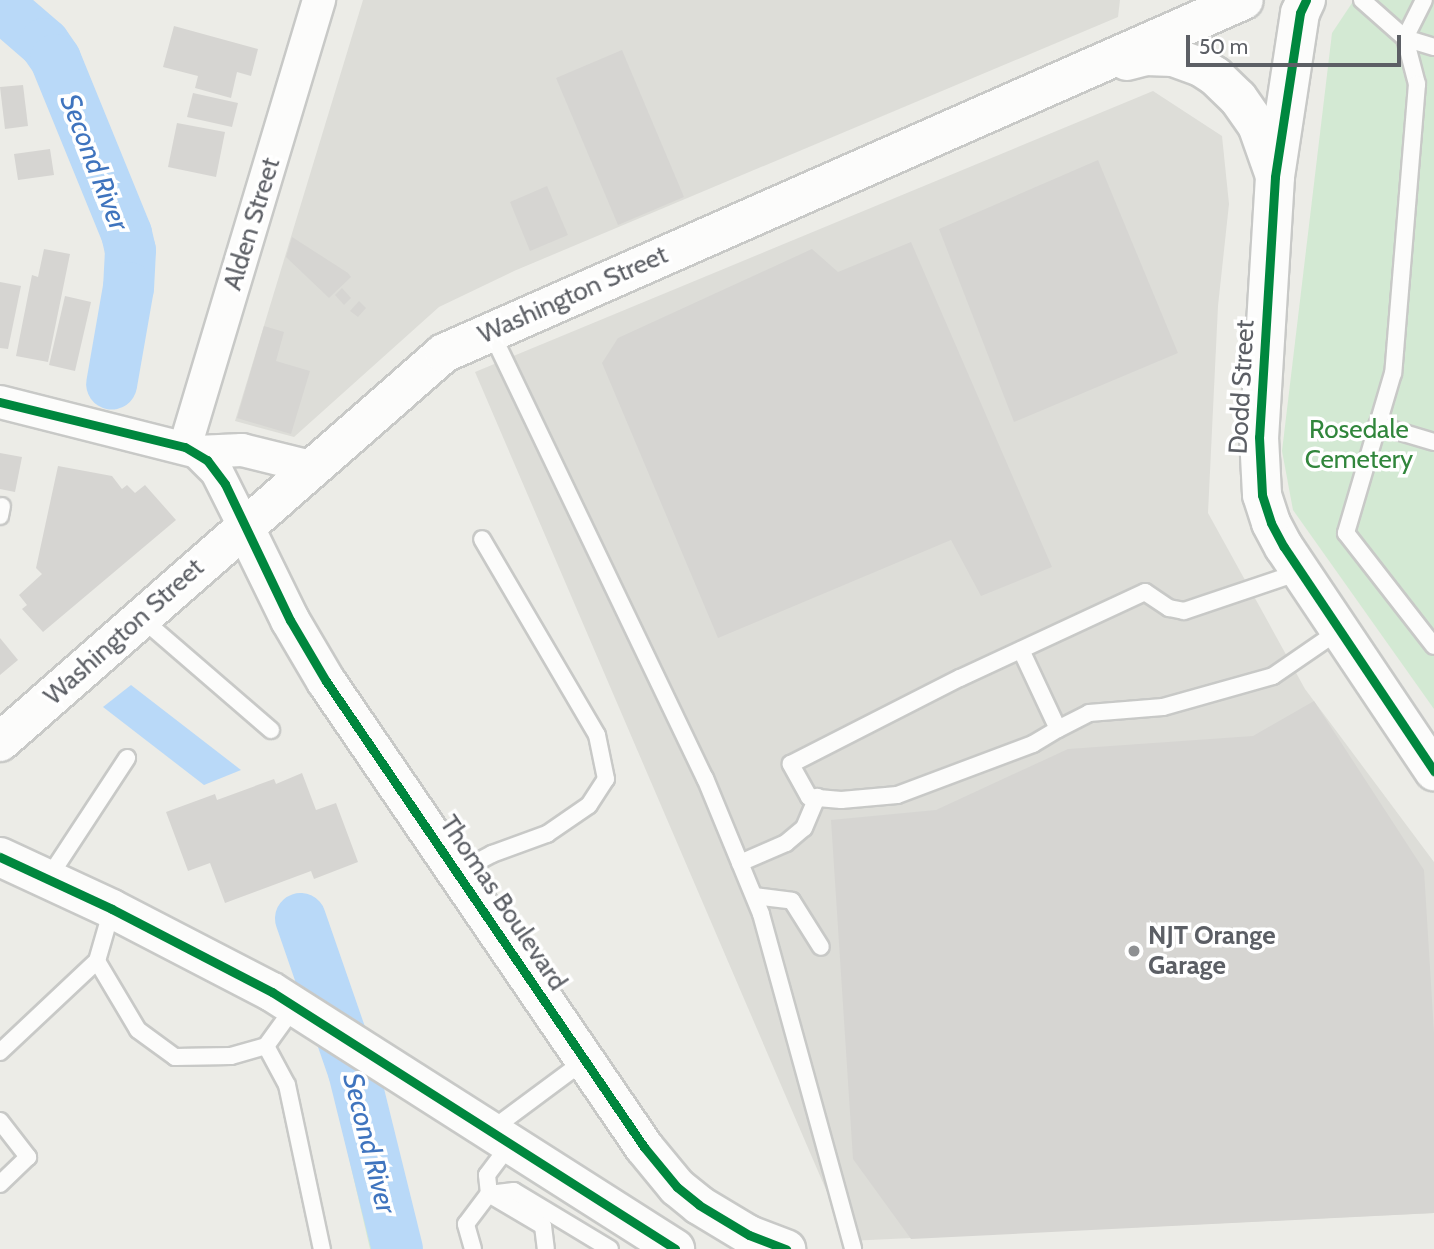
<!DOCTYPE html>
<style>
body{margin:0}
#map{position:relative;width:1434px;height:1249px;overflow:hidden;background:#ecece7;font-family:Cabin,sans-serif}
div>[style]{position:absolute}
.industrial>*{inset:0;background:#ddddd8}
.green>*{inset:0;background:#d3e9d3}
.water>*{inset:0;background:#b9d9f8}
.river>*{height:51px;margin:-25.5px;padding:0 25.5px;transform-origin:25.5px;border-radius:25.5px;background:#b9d9f8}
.building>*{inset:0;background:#d6d5d2}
.roads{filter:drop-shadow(2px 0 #c8c9c7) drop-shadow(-2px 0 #c8c9c7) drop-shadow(0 2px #c8c9c7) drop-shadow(0 -2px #c8c9c7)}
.lane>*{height:16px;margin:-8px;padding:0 8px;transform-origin:8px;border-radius:8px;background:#fcfcfb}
.street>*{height:32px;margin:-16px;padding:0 16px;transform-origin:16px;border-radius:16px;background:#fcfcfb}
.secondary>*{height:38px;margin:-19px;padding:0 19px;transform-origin:19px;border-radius:19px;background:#fcfcfb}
.cycleway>*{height:9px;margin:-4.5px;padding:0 4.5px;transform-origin:4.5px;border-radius:4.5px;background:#00873e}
.dots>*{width:19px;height:19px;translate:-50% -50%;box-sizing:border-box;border:4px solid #fff;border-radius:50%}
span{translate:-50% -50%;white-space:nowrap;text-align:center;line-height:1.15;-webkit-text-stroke:7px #fff;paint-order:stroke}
.street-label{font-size:26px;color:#5c5f65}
.park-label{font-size:26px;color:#31863c}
.poi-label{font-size:26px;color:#5c5f65;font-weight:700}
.left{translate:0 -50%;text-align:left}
.water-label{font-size:28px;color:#3f74be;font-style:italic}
.scale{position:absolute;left:1186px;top:35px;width:215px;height:32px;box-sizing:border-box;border:4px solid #5c5f65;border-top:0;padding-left:9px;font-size:21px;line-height:24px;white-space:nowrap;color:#5c5f65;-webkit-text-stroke:5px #fff;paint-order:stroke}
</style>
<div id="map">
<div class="industrial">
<div style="clip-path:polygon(363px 0,1120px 0,1118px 17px,514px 271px,439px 307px,294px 437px,235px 421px)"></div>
<div style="clip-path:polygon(1153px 91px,1222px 136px,1229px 204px,1218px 306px,1208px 513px,1305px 689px,1434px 862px,1434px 1213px,848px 1241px,475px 372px)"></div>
</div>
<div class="green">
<div style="clip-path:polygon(1354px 0,1434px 0,1434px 709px,1293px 510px,1282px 451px,1332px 33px)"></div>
<div style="clip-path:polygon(327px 1063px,372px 1088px,418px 1249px,370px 1249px)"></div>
</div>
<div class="water">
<div style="clip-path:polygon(131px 685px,241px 770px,204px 785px,103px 707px)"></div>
</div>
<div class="river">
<div style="left:0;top:5px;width:58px;rotate:40.8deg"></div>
<div style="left:44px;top:43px;width:19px;rotate:55deg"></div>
<div style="left:55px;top:59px;width:188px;rotate:67.8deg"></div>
<div style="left:126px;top:233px;width:17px;rotate:77deg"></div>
<div style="left:130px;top:250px;width:37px;rotate:93deg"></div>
<div style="left:128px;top:287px;width:98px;rotate:99.9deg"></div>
<div style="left:300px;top:918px;width:162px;rotate:70.9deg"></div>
<div style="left:353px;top:1071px;width:183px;rotate:76.1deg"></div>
</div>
<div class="building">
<div style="clip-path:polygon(174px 26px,258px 49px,251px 76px,237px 72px,231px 98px,195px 88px,198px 76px,163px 67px)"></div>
<div style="clip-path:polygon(622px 50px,684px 197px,618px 225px,556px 78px)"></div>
<div style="clip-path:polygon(23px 85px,28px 126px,5px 129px,0 87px)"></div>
<div style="clip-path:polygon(193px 93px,238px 103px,232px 127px,187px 117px)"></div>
<div style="clip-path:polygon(177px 123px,225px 132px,216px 177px,168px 167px)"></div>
<div style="clip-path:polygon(50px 149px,54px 175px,18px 180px,14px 154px)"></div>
<div style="clip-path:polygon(1098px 160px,1178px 353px,1014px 422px,939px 229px)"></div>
<div style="clip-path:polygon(547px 186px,568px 235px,530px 251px,510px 202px)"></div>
<div style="clip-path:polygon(292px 237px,348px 273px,351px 277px,329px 298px,286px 257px)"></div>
<div style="clip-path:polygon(911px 242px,1052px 567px,981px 596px,951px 540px,718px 638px,602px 363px,618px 338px,812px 249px,838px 272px)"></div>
<div style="clip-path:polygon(44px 249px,70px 254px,48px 362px,16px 356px,32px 275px,38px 277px)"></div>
<div style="clip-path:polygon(0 282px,21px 286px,8px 349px,0 348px)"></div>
<div style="clip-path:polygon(342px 288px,351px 298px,344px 305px,335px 295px)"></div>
<div style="clip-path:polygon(65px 296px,91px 302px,75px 371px,49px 365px)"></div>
<div style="clip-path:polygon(359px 301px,366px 308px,358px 317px,350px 311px)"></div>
<div style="clip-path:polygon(264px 326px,284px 332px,276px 361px,310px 371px,291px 434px,237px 418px)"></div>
<div style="clip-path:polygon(0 453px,22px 457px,15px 492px,0 489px)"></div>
<div style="clip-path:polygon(58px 466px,112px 476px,122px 489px,127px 485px,135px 493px,145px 485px,176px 520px,43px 632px,22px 609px,27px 605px,19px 595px,42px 574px,36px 568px)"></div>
<div style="clip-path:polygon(0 638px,18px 660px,0 675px)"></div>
<div style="clip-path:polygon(1314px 701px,1424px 870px,1434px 1033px,1434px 1213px,911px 1239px,853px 1159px,831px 820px,936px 810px,1068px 749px,1253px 736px)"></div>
<div style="clip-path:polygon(302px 773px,316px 810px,336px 803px,358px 862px,314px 879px,311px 871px,225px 903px,210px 863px,188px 871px,166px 812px,215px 794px,217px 800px,274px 779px,276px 784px)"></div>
</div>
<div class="roads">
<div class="lane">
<div style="left:1362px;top:0;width:57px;rotate:41.5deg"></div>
<div style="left:1405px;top:38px;width:42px;rotate:-63.4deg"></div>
<div style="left:1434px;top:47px;width:30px;rotate:-163deg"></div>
<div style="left:1405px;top:38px;width:48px;rotate:75.4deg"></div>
<div style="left:1417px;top:84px;width:290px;rotate:94.7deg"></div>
<div style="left:1393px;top:373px;width:167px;rotate:106.4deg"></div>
<div style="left:1346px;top:533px;width:143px;rotate:52.1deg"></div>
<div style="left:491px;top:332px;width:495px;rotate:64.4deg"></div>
<div style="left:705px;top:778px;width:147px;rotate:67.6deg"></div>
<div style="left:761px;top:914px;width:347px;rotate:74.6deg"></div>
<div style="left:1377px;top:425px;width:59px;rotate:16.6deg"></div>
<div style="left:0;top:516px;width:10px;rotate:-79deg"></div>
<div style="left:140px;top:617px;width:173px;rotate:40.8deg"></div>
<div style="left:1021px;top:650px;width:87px;rotate:64.9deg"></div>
<div style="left:1058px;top:729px;width:35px;rotate:-27deg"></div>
<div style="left:1089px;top:713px;width:74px;rotate:-4.6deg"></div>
<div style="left:1163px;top:707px;width:114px;rotate:-15.7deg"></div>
<div style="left:1273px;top:676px;width:81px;rotate:-34.5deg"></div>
<div style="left:1058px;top:729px;width:29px;rotate:149deg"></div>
<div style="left:1033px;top:744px;width:145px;rotate:159.4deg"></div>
<div style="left:897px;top:795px;width:56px;rotate:174.9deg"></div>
<div style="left:841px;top:800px;width:32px;rotate:-175deg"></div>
<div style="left:809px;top:797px;width:38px;rotate:-119deg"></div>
<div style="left:791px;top:764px;width:190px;rotate:-27deg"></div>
<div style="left:960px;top:678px;width:204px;rotate:-24.9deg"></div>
<div style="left:1145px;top:592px;width:29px;rotate:34deg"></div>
<div style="left:1169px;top:608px;width:15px;rotate:11deg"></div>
<div style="left:1184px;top:611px;width:122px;rotate:-18.6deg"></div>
<div style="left:740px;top:863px;width:50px;rotate:-23.5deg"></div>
<div style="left:786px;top:843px;width:23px;rotate:-40deg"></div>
<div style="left:804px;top:828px;width:34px;rotate:-67deg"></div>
<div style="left:456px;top:873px;width:41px;rotate:-27.8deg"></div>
<div style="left:492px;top:854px;width:59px;rotate:-20deg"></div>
<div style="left:547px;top:834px;width:51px;rotate:-34.6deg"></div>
<div style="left:589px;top:805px;width:31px;rotate:-57deg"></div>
<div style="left:606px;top:779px;width:45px;rotate:-101.6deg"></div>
<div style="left:597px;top:735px;width:227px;rotate:-120.4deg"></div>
<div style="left:47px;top:880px;width:146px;rotate:-56.7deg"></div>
<div style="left:754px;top:896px;width:38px;rotate:7deg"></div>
<div style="left:792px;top:901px;width:54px;rotate:57.8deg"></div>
<div style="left:112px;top:909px;width:54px;rotate:106.1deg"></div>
<div style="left:97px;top:961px;width:80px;rotate:59.3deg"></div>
<div style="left:138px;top:1030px;width:46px;rotate:36.1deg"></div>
<div style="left:175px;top:1057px;width:56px;rotate:-1deg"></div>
<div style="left:231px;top:1056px;width:36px;rotate:-16deg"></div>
<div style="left:266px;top:1046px;width:49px;rotate:-54.1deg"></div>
<div style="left:266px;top:1046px;width:44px;rotate:61.7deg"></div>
<div style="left:287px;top:1085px;width:168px;rotate:78deg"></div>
<div style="left:0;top:1052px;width:133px;rotate:-43.2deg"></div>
<div style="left:0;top:1121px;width:46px;rotate:52.1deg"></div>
<div style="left:28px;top:1157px;width:39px;rotate:136deg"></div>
<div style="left:491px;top:1130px;width:116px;rotate:-36.6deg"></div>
<div style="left:511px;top:1143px;width:40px;rotate:127deg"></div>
<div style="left:487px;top:1175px;width:19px;rotate:84deg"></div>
<div style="left:489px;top:1194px;width:25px;rotate:-7deg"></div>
<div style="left:514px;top:1191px;width:112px;rotate:31.1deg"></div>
<div style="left:473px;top:1249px;width:26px;rotate:-106deg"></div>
<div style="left:466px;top:1224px;width:38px;rotate:-53deg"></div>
<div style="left:489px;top:1194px;width:63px;rotate:30.7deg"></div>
<div style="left:543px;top:1226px;width:23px;rotate:83deg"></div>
</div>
<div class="street">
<div style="left:0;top:402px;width:203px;rotate:14.2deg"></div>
<div style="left:197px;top:452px;width:28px;rotate:45deg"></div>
<div style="left:217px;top:472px;width:60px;rotate:63.4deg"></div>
<div style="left:185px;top:447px;width:467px;rotate:-73.3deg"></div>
<div style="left:197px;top:452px;width:45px;rotate:-2.5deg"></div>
<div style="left:242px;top:450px;width:71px;rotate:13.8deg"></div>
</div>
<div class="secondary">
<div style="left:1306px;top:0;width:14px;rotate:115deg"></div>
<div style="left:1300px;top:13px;width:166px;rotate:98.7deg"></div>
<div style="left:1275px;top:177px;width:260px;rotate:93.5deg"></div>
<div style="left:1259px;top:437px;width:58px;rotate:87deg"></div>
<div style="left:1262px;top:495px;width:29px;rotate:72deg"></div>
<div style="left:1271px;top:523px;width:27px;rotate:62deg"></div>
<div style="left:1284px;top:547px;width:270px;rotate:56.2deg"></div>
<div style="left:1127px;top:61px;width:20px;rotate:-15deg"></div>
<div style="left:1146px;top:56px;width:27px;rotate:2deg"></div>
<div style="left:1173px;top:57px;width:30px;rotate:20deg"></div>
<div style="left:1201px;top:67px;width:17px;rotate:33deg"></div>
<div style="left:1215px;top:76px;width:32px;rotate:44deg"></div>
<div style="left:1238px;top:98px;width:33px;rotate:55deg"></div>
<div style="left:1257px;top:125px;width:51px;rotate:70.5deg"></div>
<div style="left:244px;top:526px;width:105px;rotate:63.9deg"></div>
<div style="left:290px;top:620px;width:71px;rotate:59.5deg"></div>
<div style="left:326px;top:681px;width:564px;rotate:55.69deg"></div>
<div style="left:644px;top:1147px;width:52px;rotate:50.5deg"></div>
<div style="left:677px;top:1187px;width:28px;rotate:39deg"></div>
<div style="left:699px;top:1205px;width:58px;rotate:31deg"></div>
<div style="left:749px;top:1235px;width:40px;rotate:21deg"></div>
<div style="left:0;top:742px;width:590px;rotate:-41.22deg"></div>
<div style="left:444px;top:353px;width:874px;rotate:-23.81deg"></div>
<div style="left:0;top:857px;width:123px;rotate:24.9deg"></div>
<div style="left:112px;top:909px;width:180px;rotate:27.4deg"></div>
<div style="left:272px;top:992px;width:478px;rotate:32.5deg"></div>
</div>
</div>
<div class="cycleway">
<div style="left:1306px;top:0;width:14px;rotate:115deg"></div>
<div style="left:1300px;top:13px;width:166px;rotate:98.7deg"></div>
<div style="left:1275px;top:177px;width:260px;rotate:93.5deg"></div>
<div style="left:1259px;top:437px;width:58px;rotate:87deg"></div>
<div style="left:1262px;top:495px;width:29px;rotate:72deg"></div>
<div style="left:1271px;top:523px;width:27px;rotate:62deg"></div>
<div style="left:1284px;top:547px;width:270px;rotate:56.2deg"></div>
<div style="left:0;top:402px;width:190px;rotate:13.7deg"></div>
<div style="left:185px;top:447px;width:26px;rotate:31deg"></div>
<div style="left:207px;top:460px;width:30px;rotate:53deg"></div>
<div style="left:225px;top:484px;width:151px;rotate:64.5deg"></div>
<div style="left:290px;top:620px;width:71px;rotate:59.5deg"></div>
<div style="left:326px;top:681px;width:564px;rotate:55.69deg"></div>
<div style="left:644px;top:1147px;width:52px;rotate:50.5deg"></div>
<div style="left:677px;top:1187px;width:28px;rotate:39deg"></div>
<div style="left:699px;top:1205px;width:58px;rotate:31deg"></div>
<div style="left:749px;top:1235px;width:40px;rotate:21deg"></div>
<div style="left:0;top:857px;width:123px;rotate:24.9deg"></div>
<div style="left:112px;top:909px;width:180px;rotate:27.4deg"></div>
<div style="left:272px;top:992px;width:478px;rotate:32.5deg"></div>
</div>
<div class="dots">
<div style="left:1134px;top:951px;background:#8e9092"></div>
</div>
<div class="street-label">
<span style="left:252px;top:224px;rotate:-73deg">Alden Street</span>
<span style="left:573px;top:295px;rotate:-24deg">Washington Street</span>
<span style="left:1242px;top:387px;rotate:-87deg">Dodd Street</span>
<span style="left:124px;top:632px;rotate:-42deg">Washington Street</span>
<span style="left:503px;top:903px;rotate:56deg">Thomas Boulevard</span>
</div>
<div class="park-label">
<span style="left:1359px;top:445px">Rosedale<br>Cemetery</span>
</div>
<div class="poi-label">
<span class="left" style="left:1148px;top:951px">NJT Orange<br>Garage</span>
</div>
<div class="water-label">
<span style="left:95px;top:162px;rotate:69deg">Second River</span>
<span style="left:370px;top:1143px;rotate:76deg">Second River</span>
</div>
<div class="scale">50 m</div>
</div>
